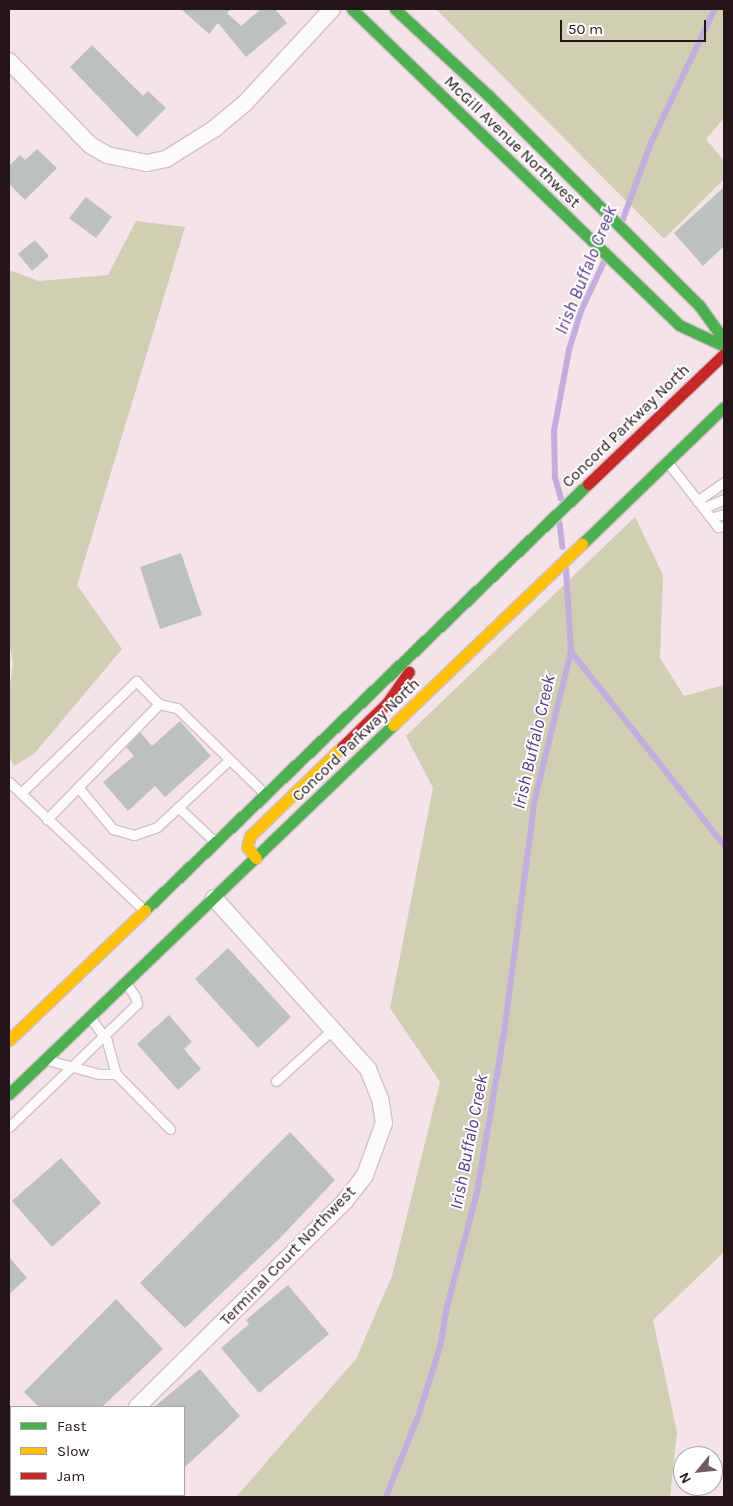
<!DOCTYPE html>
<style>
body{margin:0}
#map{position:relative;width:733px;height:1506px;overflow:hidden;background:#f4e3e8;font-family:Karla,sans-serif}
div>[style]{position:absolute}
.green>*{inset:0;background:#d0ceb3}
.stream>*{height:5.5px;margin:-2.75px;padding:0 2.75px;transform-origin:2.75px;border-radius:2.75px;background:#c1aedd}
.building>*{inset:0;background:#bcc0bf}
.roads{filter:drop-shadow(1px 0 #d1c0c6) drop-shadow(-1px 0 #d1c0c6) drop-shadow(0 1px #d1c0c6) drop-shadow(0 -1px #d1c0c6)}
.lane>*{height:9px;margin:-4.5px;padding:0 4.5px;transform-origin:4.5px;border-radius:4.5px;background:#fdfbfc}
.street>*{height:16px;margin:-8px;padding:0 8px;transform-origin:8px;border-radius:8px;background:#fdfbfc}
.fast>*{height:11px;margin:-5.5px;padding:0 5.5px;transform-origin:5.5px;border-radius:5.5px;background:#4caf50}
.slow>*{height:11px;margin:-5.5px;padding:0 5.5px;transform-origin:5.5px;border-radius:5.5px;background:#ffc107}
.jam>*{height:11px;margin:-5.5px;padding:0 5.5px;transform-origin:5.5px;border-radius:5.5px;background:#c62828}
span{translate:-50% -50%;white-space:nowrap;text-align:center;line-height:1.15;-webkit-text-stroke:4px #fff;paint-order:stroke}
.street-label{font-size:16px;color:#26141b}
.water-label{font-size:18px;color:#543885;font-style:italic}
.frame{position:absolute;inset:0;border:10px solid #26141b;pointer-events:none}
.legend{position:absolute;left:10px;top:1406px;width:175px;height:90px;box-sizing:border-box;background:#fff;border:1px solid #a8a1a4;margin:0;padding:6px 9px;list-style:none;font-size:15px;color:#26141b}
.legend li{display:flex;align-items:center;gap:10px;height:25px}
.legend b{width:25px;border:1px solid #a8a1a4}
.north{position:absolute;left:673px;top:1446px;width:50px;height:50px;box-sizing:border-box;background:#fff;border:1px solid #a8a1a4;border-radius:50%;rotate:242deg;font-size:14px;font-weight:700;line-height:20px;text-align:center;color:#26141b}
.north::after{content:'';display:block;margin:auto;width:18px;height:22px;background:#6e5c63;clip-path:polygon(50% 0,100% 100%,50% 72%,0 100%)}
.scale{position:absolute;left:560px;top:20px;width:146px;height:22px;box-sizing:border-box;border:2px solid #26141b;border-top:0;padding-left:6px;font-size:15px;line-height:18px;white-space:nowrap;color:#26141b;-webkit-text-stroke:4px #fff;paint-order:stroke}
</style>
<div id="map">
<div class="green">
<div style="clip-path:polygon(436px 9px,724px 9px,724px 118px,706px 139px,724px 161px,724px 179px,664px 239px)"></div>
<div style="clip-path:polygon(136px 221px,185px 227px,77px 585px,122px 649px,34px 754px,14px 766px,9px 756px,9px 693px,13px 663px,9px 642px,9px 270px,39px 281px,108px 275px)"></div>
<div style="clip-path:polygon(635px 517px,663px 575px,660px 658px,684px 696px,724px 685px,724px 1252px,653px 1320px,677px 1432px,670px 1497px,236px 1497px,356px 1359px,392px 1276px,440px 1082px,390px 1008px,433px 788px,406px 736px)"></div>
</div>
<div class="stream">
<div style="left:622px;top:222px;width:84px;rotate:-69.8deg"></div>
<div style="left:651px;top:143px;width:148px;rotate:-64.5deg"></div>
<div style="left:561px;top:499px;width:22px;rotate:-106deg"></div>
<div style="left:555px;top:478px;width:47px;rotate:-91.2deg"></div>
<div style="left:554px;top:431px;width:82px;rotate:-79.5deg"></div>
<div style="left:569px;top:350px;width:41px;rotate:-72.9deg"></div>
<div style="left:581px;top:311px;width:56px;rotate:-64.8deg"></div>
<div style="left:560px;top:523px;width:24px;rotate:83deg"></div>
<div style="left:571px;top:651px;width:247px;rotate:51.7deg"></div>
<div style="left:386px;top:1497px;width:89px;rotate:-68.3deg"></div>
<div style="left:419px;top:1414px;width:70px;rotate:-72.6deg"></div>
<div style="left:440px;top:1347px;width:41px;rotate:-80.1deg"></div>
<div style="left:447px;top:1307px;width:118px;rotate:-75.3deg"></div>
<div style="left:477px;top:1193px;width:162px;rotate:-80.4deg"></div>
<div style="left:504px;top:1033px;width:236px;rotate:-82.5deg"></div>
<div style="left:535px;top:799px;width:152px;rotate:-76.3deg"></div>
<div style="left:571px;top:651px;width:82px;rotate:-93.5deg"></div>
</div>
<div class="building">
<div style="clip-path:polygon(181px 9px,231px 9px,227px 13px,241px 26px,261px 9px,275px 9px,287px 23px,246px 57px,218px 23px,209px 34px)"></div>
<div style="clip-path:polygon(92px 45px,143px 96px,148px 91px,166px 108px,137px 137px,70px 67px)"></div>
<div style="clip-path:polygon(37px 149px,57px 168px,25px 200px,9px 184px,9px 166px,20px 155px,25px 160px)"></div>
<div style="clip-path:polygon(724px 187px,724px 246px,703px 266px,674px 233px)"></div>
<div style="clip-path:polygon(86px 197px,112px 217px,96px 238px,69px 218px)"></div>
<div style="clip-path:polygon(35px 240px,49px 256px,32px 271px,18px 254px)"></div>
<div style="clip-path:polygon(181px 553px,202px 615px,160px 629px,140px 567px)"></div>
<div style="clip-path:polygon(180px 721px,211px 756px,165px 797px,155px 786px,128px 811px,103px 782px,134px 756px,126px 747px,140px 732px,152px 746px)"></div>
<div style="clip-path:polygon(228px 948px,291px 1017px,258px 1048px,195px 979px)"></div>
<div style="clip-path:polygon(169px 1015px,192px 1042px,184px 1049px,201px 1069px,178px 1090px,137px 1044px)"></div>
<div style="clip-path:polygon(290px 1132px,335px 1180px,280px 1238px,185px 1328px,140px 1283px)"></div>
<div style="clip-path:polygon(61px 1158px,101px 1203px,52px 1247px,12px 1201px)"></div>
<div style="clip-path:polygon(9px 1257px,27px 1278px,9px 1294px)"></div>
<div style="clip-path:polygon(288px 1285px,329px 1334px,259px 1393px,221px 1348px,249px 1324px,246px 1320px)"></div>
<div style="clip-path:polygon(116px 1299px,163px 1349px,102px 1407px,39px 1407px,24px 1392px)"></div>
<div style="clip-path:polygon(200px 1369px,240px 1416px,184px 1468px,184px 1407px,154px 1407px)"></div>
</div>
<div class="roads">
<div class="lane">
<div style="left:669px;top:464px;width:80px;rotate:52.1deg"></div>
<div style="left:718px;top:527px;width:6px;rotate:-9deg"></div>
<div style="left:697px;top:501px;width:33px;rotate:-35deg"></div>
<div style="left:703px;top:508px;width:23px;rotate:-23deg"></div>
<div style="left:711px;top:518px;width:14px;rotate:-17deg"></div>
<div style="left:159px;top:704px;width:18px;rotate:13deg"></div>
<div style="left:177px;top:708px;width:122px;rotate:44.3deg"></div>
<div style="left:9px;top:782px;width:185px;rotate:43.5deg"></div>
<div style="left:78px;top:787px;width:55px;rotate:50.2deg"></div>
<div style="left:113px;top:829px;width:22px;rotate:16deg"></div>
<div style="left:134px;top:835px;width:24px;rotate:-19deg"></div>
<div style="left:157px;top:827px;width:98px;rotate:-42.9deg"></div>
<div style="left:21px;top:793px;width:161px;rotate:-44.2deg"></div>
<div style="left:136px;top:681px;width:33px;rotate:45deg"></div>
<div style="left:159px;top:704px;width:161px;rotate:134.2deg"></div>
<div style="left:178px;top:807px;width:50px;rotate:43.4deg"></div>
<div style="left:92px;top:1020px;width:26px;rotate:54deg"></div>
<div style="left:107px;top:1041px;width:34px;rotate:75deg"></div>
<div style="left:116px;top:1074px;width:77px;rotate:45.5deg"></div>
<div style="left:51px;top:1061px;width:50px;rotate:15.2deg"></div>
<div style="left:99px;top:1074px;width:17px"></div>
<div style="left:276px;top:1081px;width:77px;rotate:-42.4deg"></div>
<div style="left:9px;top:1127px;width:178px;rotate:-43.9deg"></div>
<div style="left:137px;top:1004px;width:8px;rotate:-104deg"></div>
<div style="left:135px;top:996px;width:14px;rotate:-126deg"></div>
</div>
<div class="street">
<div style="left:9px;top:61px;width:117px;rotate:46deg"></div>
<div style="left:90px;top:145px;width:20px;rotate:30deg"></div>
<div style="left:107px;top:155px;width:41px;rotate:11.3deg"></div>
<div style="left:147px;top:163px;width:19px;rotate:-12deg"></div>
<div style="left:166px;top:159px;width:57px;rotate:-32deg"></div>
<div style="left:214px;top:129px;width:40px;rotate:-40deg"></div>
<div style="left:245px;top:103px;width:128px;rotate:-47.2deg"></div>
<div style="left:137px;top:1407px;width:293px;rotate:-44.7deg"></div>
<div style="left:345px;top:1201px;width:33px;rotate:-52deg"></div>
<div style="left:365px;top:1175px;width:55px;rotate:-69.9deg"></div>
<div style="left:384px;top:1123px;width:24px;rotate:-99deg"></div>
<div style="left:380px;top:1099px;width:32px;rotate:-112deg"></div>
<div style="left:368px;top:1069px;width:230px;rotate:-132deg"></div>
<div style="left:46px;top:1497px;width:4px;rotate:-34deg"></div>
</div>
<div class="fast">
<div style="left:352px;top:9px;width:455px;rotate:44deg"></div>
<div style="left:679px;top:325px;width:50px;rotate:25deg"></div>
<div style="left:395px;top:9px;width:127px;rotate:42.8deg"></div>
<div style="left:488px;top:95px;width:298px;rotate:44.9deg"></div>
<div style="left:699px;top:305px;width:43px;rotate:54.5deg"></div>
<div style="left:582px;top:544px;width:197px;rotate:-44deg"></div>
<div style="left:145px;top:910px;width:615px;rotate:-43.88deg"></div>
<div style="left:9px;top:1094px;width:533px;rotate:-43.86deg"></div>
</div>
<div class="slow">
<div style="left:393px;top:725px;width:262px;rotate:-43.8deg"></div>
<div style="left:256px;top:858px;width:14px;rotate:-129deg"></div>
<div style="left:247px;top:847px;width:11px;rotate:-75deg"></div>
<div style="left:250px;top:836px;width:128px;rotate:-44.1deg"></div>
<div style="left:9px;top:1040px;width:188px;rotate:-43.7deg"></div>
</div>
<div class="jam">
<div style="left:588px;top:484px;width:188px;rotate:-43.7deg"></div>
<div style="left:342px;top:747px;width:63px;rotate:-44.4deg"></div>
<div style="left:387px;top:703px;width:38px;rotate:-55deg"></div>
</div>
</div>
<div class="street-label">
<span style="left:512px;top:142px;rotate:44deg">McGill Avenue Northwest</span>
<span style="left:626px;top:426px;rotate:-44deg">Concord Parkway North</span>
<span style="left:356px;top:740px;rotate:-44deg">Concord Parkway North</span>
<span style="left:288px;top:1256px;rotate:-46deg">Terminal Court Northwest</span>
</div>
<div class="water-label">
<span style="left:586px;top:270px;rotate:-68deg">Irish Buffalo Creek</span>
<span style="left:534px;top:742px;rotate:-77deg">Irish Buffalo Creek</span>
<span style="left:469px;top:1142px;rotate:-79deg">Irish Buffalo Creek</span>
</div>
<div class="frame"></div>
<ul class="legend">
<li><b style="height:6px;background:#4caf50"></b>Fast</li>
<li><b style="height:6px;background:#ffc107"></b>Slow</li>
<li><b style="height:6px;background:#c62828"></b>Jam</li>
</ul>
<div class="north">N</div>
<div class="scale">50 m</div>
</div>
